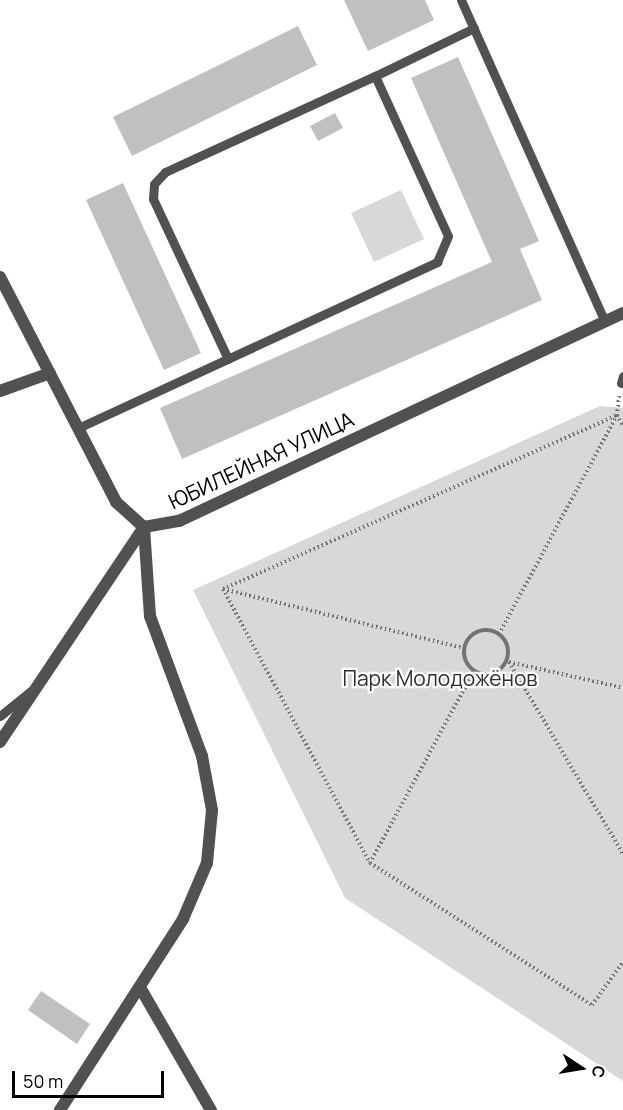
<!DOCTYPE html>
<meta charset="utf-8">
<style>
body{margin:0}
#map{position:relative;width:623px;height:1110px;overflow:hidden;background:#fff;font-family:Manrope,sans-serif}
div>[style]{position:absolute}
.green>*{inset:0;background:#d8d8d8}
.building>*{inset:0;background:#c0c0c0}
.path>*{height:4px;margin-top:-2px;transform-origin:0;background:repeating-linear-gradient(90deg,#737373 0 1.5px,transparent 0 4.5px)}
.path>.ring{margin:-2px;padding:0;box-sizing:content-box;background:none;border:4px solid #737373;border-radius:50%}
.lane>*{height:9px;margin:-4.5px;padding:0 4.5px;transform-origin:4.5px;border-radius:4.5px;background:#515151}
.street>*{height:12px;margin:-6px;padding:0 6px;transform-origin:6px;border-radius:6px;background:#515151}
span{translate:-50% -50%;white-space:nowrap;text-align:center;line-height:1.15;-webkit-text-stroke:4.5px #fff;paint-order:stroke}
.street-label{font-size:21px;color:#000}
.park-label{font-size:21px;color:#2f2f2f}
.north{position:absolute;left:551px;top:1038px;width:60px;height:60px;-webkit-text-stroke:4px #fff;paint-order:stroke;rotate:102deg;font-size:16px;font-weight:700;line-height:24px;text-align:center;color:#000}
.north::after{content:'';display:block;margin:auto;width:21px;height:27px;background:#000;clip-path:polygon(50% 0,100% 100%,50% 72%,0 100%)}
.scale{position:absolute;left:12px;top:1071px;width:152px;height:27px;box-sizing:border-box;border:3px solid #000;border-top:0;padding-left:8px;font-size:18px;line-height:21px;white-space:nowrap;color:#000;-webkit-text-stroke:4px #fff;paint-order:stroke}
</style>
<div id="map">
<div class="green">
<div style="clip-path:polygon(401px 190px,424px 239px,374px 262px,351px 213px)"></div>
<div style="clip-path:polygon(600px 406px,623px 408px,623px 1081px,345px 898px,193px 590px)"></div>
</div>
<div class="building">
<div style="clip-path:polygon(344px 0,425px 0,434px 20px,368px 51px)"></div>
<div style="clip-path:polygon(298px 26px,317px 65px,132px 156px,113px 117px)"></div>
<div style="clip-path:polygon(458px 57px,539px 241px,520px 249px,542px 300px,182px 459px,160px 408px,492px 262px,411px 78px)"></div>
<div style="clip-path:polygon(335px 113px,343px 128px,318px 141px,310px 126px)"></div>
<div style="clip-path:polygon(123px 183px,201px 353px,164px 370px,86px 200px)"></div>
<div style="clip-path:polygon(41px 991px,90px 1024px,77px 1044px,28px 1010px)"></div>
</div>
<div class="path">
<div style="left:619px;top:396px;width:19px;rotate:96deg"></div>
<div style="left:617px;top:415px;width:13px;rotate:61deg"></div>
<div style="left:223px;top:589px;width:431px;rotate:-23.8deg"></div>
<div style="left:617px;top:415px;width:249px;rotate:118.3deg"></div>
<div style="left:223px;top:589px;width:311px;rotate:61.8deg"></div>
<div style="left:370px;top:863px;width:264px;rotate:32.6deg"></div>
<div style="left:592px;top:1005px;width:53px;rotate:-54.2deg"></div>
<div style="left:223px;top:589px;width:248px;rotate:13.8deg"></div>
<div class="ring" style="left:464px;top:630px;width:40px;height:40px"></div>
<div style="left:509px;top:662px;width:223px;rotate:59.3deg"></div>
<div style="left:509px;top:662px;width:117px;rotate:12.8deg"></div>
<div style="left:370px;top:863px;width:218px;rotate:-61.6deg"></div>
</div>
<div class="lane">
<div style="left:461px;top:0;width:353px;rotate:65.9deg"></div>
<div style="left:228px;top:359px;width:177px;rotate:-115.1deg"></div>
<div style="left:153px;top:199px;width:15px;rotate:-86deg"></div>
<div style="left:154px;top:184px;width:16px;rotate:-47deg"></div>
<div style="left:165px;top:172px;width:231px;rotate:-24.6deg"></div>
<div style="left:621px;top:383px;width:7px;rotate:-74deg"></div>
<div style="left:78px;top:428px;width:396px;rotate:-24.8deg"></div>
<div style="left:437px;top:262px;width:28px;rotate:-67deg"></div>
<div style="left:448px;top:236px;width:176px;rotate:-114.5deg"></div>
<div style="left:375px;top:76px;width:110px;rotate:-25.9deg"></div>
<div style="left:0;top:716px;width:40px;rotate:-39deg"></div>
</div>
<div class="street">
<div style="left:0;top:277px;width:253px;rotate:62.7deg"></div>
<div style="left:116px;top:502px;width:38px;rotate:42deg"></div>
<div style="left:144px;top:527px;width:36px;rotate:-10deg"></div>
<div style="left:179px;top:521px;width:490px;rotate:-25.1deg"></div>
<div style="left:0;top:391px;width:53px;rotate:-19.8deg"></div>
<div style="left:0;top:742px;width:259px;rotate:-56.2deg"></div>
<div style="left:141px;top:989px;width:140px;rotate:60deg"></div>
<div style="left:60px;top:1110px;width:227px;rotate:-57.2deg"></div>
<div style="left:183px;top:919px;width:61px;rotate:-66.8deg"></div>
<div style="left:207px;top:863px;width:53px;rotate:-84.6deg"></div>
<div style="left:212px;top:810px;width:55px;rotate:-100.5deg"></div>
<div style="left:202px;top:756px;width:149px;rotate:-110.4deg"></div>
<div style="left:150px;top:616px;width:89px;rotate:-93.9deg"></div>
</div>
<div class="street-label">
<span style="left:261px;top:460px;rotate:-25deg">ЮБИЛЕЙНАЯ УЛИЦА</span>
</div>
<div class="park-label">
<span style="left:440px;top:678px">Парк Молодожёнов</span>
</div>
<div class="north">С</div>
<div class="scale">50 m</div>
</div>
